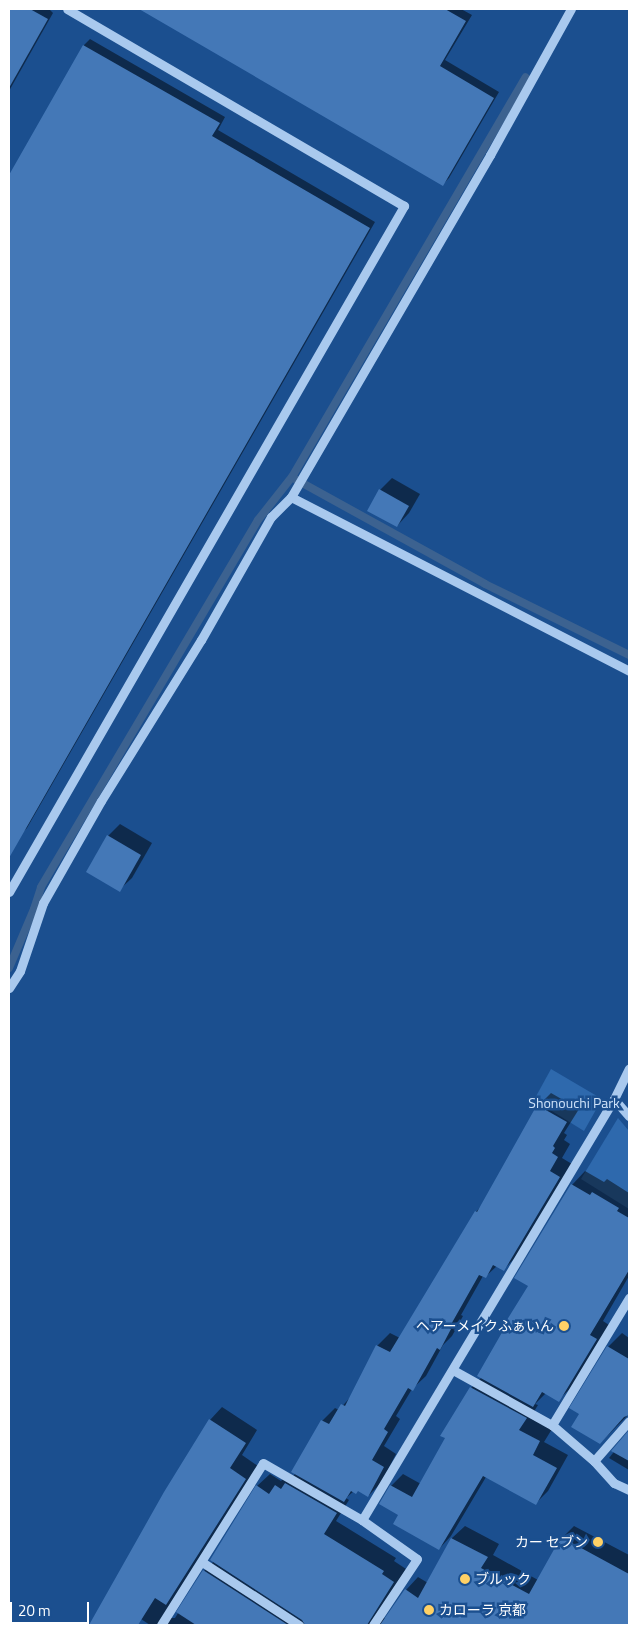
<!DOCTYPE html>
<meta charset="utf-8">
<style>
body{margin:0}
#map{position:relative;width:638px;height:1634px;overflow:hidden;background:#1b4f8f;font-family:"Titillium Web","Noto Sans JP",sans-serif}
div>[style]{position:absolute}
.green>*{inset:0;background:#2e69ad}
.shadow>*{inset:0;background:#0007}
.stream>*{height:8px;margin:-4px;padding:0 4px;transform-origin:4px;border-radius:4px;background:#3c6290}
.building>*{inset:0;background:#4478b7}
.minor>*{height:9px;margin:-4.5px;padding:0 4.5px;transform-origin:4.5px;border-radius:4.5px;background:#a9c9ee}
.dots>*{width:14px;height:14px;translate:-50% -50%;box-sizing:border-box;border:2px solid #1b4f8f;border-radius:50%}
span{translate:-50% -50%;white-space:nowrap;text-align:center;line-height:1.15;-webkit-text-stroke:5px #1b4f8f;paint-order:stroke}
.park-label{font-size:14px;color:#cfe3fa}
.poi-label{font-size:14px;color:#fff}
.right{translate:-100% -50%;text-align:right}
.left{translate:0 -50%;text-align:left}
.frame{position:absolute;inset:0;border:10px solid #fff;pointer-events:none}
.scale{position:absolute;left:10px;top:1602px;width:79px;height:22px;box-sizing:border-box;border:2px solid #fff;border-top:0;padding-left:6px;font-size:15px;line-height:18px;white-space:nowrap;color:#fff;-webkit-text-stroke:4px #1b4f8f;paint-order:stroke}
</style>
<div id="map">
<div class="green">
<div style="clip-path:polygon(551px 1069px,602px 1099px,584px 1131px,534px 1100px)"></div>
<div style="clip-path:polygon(618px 1118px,629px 1131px,629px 1209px,581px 1179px)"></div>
</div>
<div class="shadow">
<div style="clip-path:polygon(9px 9px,49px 9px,53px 13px,9px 91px)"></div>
<div style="clip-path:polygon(141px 9px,461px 9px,472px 15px,445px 60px,499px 92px,449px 178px,443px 184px)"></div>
<div style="clip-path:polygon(90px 39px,225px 117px,218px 130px,375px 222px,27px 828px,21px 834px,9px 827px,9px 177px,84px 45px)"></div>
<div style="clip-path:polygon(392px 478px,420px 494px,409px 513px,397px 526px,380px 490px)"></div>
<div style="clip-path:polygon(120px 824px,152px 843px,132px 878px,119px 890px,108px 836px)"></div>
<div style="clip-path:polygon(551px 1093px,579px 1109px,564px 1133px,567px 1135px,564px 1140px,570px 1144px,562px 1158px,572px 1164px,516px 1257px,503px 1270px,497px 1266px,485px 1277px,483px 1276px,461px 1315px,463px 1316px,452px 1336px,443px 1345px,426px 1376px,412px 1389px,396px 1416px,400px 1419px,384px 1446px,396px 1454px,381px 1483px,368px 1496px,358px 1490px,354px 1491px,346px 1498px,349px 1500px,336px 1521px,396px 1558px,394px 1561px,406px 1569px,379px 1614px,386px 1619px,406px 1590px,418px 1577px,428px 1583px,452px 1538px,465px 1526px,499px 1544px,493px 1555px,538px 1580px,562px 1538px,574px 1526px,629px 1555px,629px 1625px,150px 1625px,138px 1617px,133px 1625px,91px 1625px,210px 1420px,222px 1407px,257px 1430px,242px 1455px,258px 1466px,167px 1615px,171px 1618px,175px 1618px,204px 1571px,214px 1561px,257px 1486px,270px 1474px,281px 1481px,289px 1473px,293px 1476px,296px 1473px,322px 1421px,335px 1408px,339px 1410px,353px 1394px,377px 1346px,390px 1333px,400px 1338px,476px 1212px,482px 1205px,538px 1106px)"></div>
<div style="clip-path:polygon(585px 1171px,604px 1182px,607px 1179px,629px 1193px,629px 1276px,603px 1321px,609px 1325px,572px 1387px,558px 1400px,546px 1393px,535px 1404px,538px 1405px,530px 1418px,552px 1429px,544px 1442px,568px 1455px,548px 1491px,536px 1503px,486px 1477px,451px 1536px,439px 1549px,400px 1515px,391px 1486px,403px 1474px,421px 1484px,447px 1438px,442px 1435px,471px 1388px,482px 1377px,530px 1285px,572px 1185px)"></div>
<div style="clip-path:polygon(622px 1333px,629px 1338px,629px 1414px,600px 1443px,580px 1414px,608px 1347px)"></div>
<div style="clip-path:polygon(629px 1433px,629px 1470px,609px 1458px)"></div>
</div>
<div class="stream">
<div style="left:295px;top:479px;width:217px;rotate:28.9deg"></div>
<div style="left:485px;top:584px;width:161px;rotate:26.2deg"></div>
<div style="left:9px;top:968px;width:64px;rotate:-67deg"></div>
<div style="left:34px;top:909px;width:23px;rotate:-72deg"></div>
<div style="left:41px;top:887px;width:426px;rotate:-59.4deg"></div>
<div style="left:258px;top:520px;width:55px;rotate:-51.7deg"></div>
<div style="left:292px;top:477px;width:463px;rotate:-59.7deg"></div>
</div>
<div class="building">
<div style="clip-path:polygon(9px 9px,30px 9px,48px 19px,9px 88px)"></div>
<div style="clip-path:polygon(139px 9px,445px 9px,466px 21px,440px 66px,494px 98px,443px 186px)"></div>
<div style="clip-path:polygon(83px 45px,220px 123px,212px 136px,370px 228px,9px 858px,9px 175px)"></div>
<div style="clip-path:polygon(379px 489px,409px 506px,397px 527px,367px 511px)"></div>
<div style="clip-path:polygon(107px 835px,141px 855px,120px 892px,86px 872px)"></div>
<div style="clip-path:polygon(537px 1105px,567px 1122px,553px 1146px,555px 1148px,552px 1153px,558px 1157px,550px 1171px,560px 1177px,504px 1271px,493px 1265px,486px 1278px,479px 1275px,449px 1328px,451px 1329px,440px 1350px,437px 1348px,413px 1391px,408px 1388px,384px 1429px,388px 1432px,372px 1460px,384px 1467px,368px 1497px,358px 1491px,356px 1494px,351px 1491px,344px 1502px,291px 1472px,321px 1420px,329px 1424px,341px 1404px,345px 1406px,376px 1345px,390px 1352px,475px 1211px,477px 1212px)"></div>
<div style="clip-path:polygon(571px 1184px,590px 1195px,592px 1192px,619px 1208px,617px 1211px,629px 1218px,629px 1270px,590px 1335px,597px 1339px,559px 1402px,542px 1392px,533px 1407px,477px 1376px,504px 1329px,502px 1328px,528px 1286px,514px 1278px)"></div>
<div style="clip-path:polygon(607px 1346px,629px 1359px,629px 1415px,624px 1417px,600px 1444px,571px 1427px,579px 1414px,569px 1408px)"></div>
<div style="clip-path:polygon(470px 1387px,527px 1418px,519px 1430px,540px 1441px,533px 1455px,557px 1468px,536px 1505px,483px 1476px,439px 1550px,393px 1524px,398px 1515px,379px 1504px,390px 1485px,412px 1497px,445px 1438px,440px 1436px)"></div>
<div style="clip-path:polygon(209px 1419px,246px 1443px,230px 1468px,246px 1479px,166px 1605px,155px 1598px,138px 1625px,89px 1625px,164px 1492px)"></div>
<div style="clip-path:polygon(629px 1430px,629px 1461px,611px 1451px)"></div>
<div style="clip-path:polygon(285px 1483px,337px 1513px,324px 1534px,384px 1571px,382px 1574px,394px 1582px,367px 1625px,305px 1625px,302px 1620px,210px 1560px,256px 1485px,269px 1494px,275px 1485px,281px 1489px)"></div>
<div style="clip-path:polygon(561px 1537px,629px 1574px,629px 1625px,380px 1625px,405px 1589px,418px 1598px,451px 1538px,488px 1557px,481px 1568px,529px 1594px)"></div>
<div style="clip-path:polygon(203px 1570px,288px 1625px,196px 1625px,176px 1612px)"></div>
</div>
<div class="minor">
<div style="left:291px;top:497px;width:380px;rotate:27.2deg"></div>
<div style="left:9px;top:892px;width:792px;rotate:-60.07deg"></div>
<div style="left:404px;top:206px;width:390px;rotate:-149.7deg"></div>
<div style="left:9px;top:988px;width:20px;rotate:-57deg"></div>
<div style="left:20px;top:971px;width:72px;rotate:-71.3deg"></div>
<div style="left:43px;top:903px;width:117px;rotate:-60.4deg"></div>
<div style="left:101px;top:801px;width:190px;rotate:-58.2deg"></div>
<div style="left:201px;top:640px;width:142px;rotate:-60.4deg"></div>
<div style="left:271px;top:517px;width:28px;rotate:-45deg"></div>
<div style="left:291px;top:497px;width:396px;rotate:-59.8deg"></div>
<div style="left:490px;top:155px;width:167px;rotate:-61deg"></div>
<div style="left:614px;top:1099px;width:23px;rotate:49deg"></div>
<div style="left:453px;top:1370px;width:113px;rotate:29.1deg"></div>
<div style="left:552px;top:1425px;width:55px;rotate:40.6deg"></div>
<div style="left:594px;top:1461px;width:30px;rotate:48deg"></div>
<div style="left:614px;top:1483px;width:17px;rotate:25deg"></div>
<div style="left:552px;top:1425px;width:149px;rotate:-58.8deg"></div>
<div style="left:594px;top:1461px;width:53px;rotate:-48.8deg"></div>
<div style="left:362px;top:1520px;width:67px;rotate:35.3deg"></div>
<div style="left:417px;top:1559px;width:79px;rotate:123.7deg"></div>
<div style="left:202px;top:1562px;width:116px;rotate:33deg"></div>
<div style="left:161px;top:1625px;width:191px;rotate:-57.8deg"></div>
<div style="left:263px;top:1463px;width:114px;rotate:29.9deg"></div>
<div style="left:362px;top:1520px;width:491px;rotate:-59.1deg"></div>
<div style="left:614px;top:1099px;width:34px;rotate:-64deg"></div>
</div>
<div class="dots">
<div style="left:564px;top:1326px;background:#ffd166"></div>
<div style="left:598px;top:1542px;background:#ffd166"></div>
<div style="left:465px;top:1579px;background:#ffd166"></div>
<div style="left:429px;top:1610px;background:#ffd166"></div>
</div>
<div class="park-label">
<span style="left:574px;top:1103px">Shonouchi Park</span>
</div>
<div class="poi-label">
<span class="right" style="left:554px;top:1326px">ヘアーメイクふぁいん</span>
<span class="right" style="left:588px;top:1542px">カー セブン</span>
<span class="left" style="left:475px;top:1579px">ブルック</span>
<span class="left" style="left:439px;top:1610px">カローラ 京都</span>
</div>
<div class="frame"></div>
<div class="scale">20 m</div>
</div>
